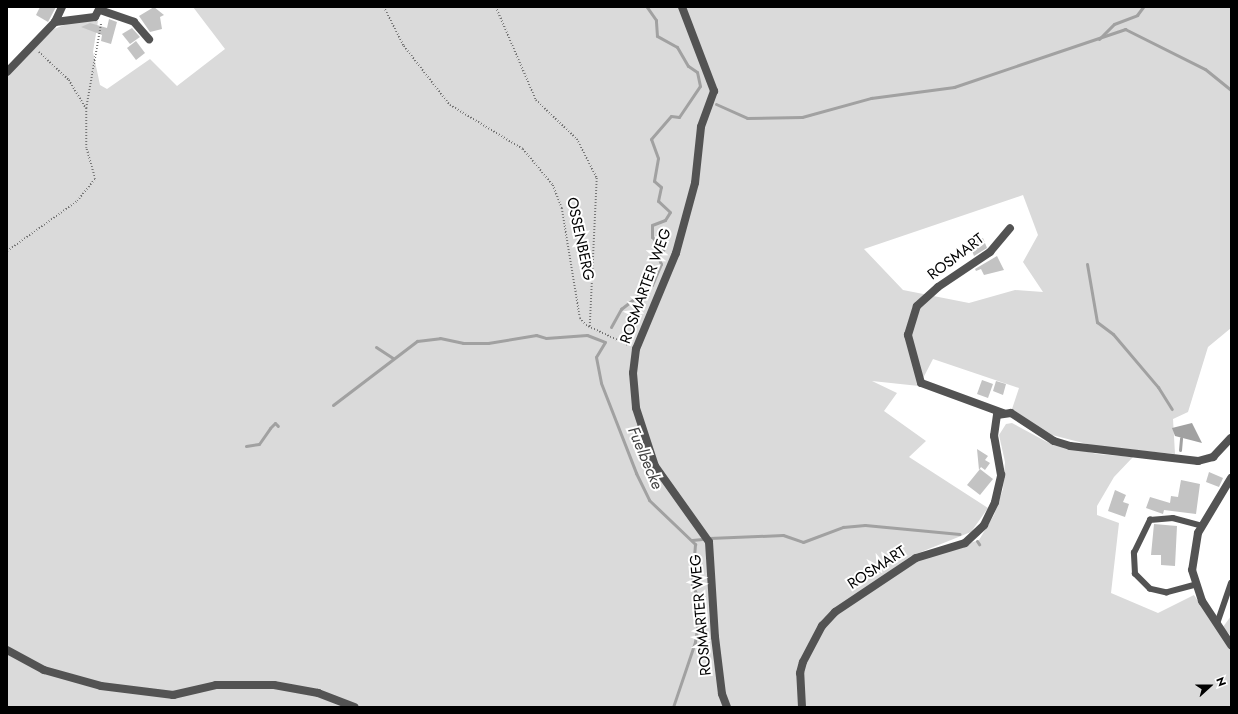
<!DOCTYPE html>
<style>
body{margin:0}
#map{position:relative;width:1238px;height:714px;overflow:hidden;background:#fff;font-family:Jost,sans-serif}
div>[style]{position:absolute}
.green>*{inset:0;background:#dadada}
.water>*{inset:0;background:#a1a1a1}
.stream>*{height:3px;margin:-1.5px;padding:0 1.5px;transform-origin:1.5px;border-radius:1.5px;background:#a1a1a1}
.building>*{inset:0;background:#c3c3c3}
.path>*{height:1.5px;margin-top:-0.75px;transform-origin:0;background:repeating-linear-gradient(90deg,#757575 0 1px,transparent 0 3px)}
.lane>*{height:5.5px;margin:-2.75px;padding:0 2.75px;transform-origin:2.75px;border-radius:2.75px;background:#535353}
.street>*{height:8px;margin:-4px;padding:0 4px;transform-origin:4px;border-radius:4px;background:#535353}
span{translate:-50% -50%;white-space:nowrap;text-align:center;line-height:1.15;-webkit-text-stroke:4px #fff;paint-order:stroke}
.street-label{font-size:15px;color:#000}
.water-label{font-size:16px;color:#424242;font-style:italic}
.frame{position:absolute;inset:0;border:8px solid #000;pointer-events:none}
.north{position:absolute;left:1190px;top:666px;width:40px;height:40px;-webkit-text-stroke:3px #fff;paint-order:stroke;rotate:69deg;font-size:11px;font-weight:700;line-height:16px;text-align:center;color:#000}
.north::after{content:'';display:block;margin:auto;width:14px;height:18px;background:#000;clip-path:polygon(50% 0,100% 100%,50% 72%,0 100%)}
</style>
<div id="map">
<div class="green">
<div style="clip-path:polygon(evenodd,193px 7px,1231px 7px,1231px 328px,1208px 347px,1188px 412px,1173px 419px,1175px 454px,1095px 446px,1048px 434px,1012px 409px,1019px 388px,933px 359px,919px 386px,872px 381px,897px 393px,884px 411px,926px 441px,909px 457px,988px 508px,971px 532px,911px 556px,834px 611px,922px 559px,979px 540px,994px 515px,1003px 489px,1005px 462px,999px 435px,1006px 424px,1012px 423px,1047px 442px,1097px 454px,1133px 457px,1114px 477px,1097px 506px,1097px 515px,1119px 523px,1111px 593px,1158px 613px,1194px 595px,1231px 650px,1231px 707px,7px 707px,7px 76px,54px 29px,74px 21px,98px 21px,93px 52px,100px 85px,107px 89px,150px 59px,177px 86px,225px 49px,193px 7px,1023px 195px,1038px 235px,1023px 262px,1043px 292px,1015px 290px,969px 303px,903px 290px,864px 249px,1023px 195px)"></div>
<div style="clip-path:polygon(1231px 616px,1231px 636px,1223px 627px)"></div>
</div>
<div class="water">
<div style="clip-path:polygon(1192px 423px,1202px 443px,1175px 436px,1172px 428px)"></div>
</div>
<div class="stream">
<div style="left:1099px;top:39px;width:21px;rotate:-45deg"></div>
<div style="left:1114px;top:24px;width:25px;rotate:-21deg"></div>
<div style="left:1137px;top:15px;width:10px;rotate:-53deg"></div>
<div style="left:716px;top:104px;width:34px;rotate:24deg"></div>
<div style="left:747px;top:118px;width:55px;rotate:-1deg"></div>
<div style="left:802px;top:117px;width:72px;rotate:-15.4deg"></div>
<div style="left:871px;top:98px;width:84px;rotate:-7.5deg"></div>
<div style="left:954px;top:87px;width:181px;rotate:-18.7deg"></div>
<div style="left:1125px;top:29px;width:89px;rotate:26.6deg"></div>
<div style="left:1205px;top:69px;width:33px;rotate:39deg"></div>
<div style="left:1087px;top:264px;width:59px;rotate:80.2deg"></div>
<div style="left:1097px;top:322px;width:20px;rotate:37deg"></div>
<div style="left:1113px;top:334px;width:70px;rotate:49.7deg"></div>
<div style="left:1158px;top:387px;width:26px;rotate:58deg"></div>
<div style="left:611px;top:327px;width:21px;rotate:-61deg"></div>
<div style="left:621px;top:309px;width:39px;rotate:-38deg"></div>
<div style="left:652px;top:285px;width:23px;rotate:-67deg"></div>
<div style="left:661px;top:264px;width:9px;rotate:-111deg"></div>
<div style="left:658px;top:256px;width:9px;rotate:-49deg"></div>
<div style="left:664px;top:249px;width:17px;rotate:-135deg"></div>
<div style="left:652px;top:237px;width:12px;rotate:-90deg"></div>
<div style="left:652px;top:225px;width:14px;rotate:-21deg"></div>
<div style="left:665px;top:220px;width:9px;rotate:-58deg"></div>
<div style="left:670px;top:212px;width:16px;rotate:-137deg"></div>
<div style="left:658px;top:201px;width:14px;rotate:-78deg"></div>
<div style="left:661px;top:187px;width:9px;rotate:-139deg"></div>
<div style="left:654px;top:181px;width:23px;rotate:-80deg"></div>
<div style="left:658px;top:158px;width:20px;rotate:-110deg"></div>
<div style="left:651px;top:139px;width:30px;rotate:-49deg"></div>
<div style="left:671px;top:116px;width:8px;rotate:7deg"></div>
<div style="left:679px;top:117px;width:37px;rotate:-56deg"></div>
<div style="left:700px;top:86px;width:14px;rotate:-102deg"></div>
<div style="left:697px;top:72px;width:11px;rotate:-146deg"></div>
<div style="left:688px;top:66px;width:22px;rotate:-120deg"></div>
<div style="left:677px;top:47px;width:23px;rotate:-151deg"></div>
<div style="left:657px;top:36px;width:16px;rotate:-94deg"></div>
<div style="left:656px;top:20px;width:16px;rotate:-125deg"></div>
<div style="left:376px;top:347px;width:20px;rotate:33deg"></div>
<div style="left:333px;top:405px;width:106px;rotate:-37.3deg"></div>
<div style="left:417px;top:341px;width:23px;rotate:-7deg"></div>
<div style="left:440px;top:338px;width:24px;rotate:12deg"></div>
<div style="left:463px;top:343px;width:25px"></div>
<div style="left:488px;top:343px;width:49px;rotate:-9.5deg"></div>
<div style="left:536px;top:335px;width:10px;rotate:17deg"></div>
<div style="left:546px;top:338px;width:41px;rotate:-4.2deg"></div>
<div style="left:587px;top:335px;width:19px;rotate:21deg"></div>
<div style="left:605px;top:342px;width:17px;rotate:121deg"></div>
<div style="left:596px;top:357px;width:26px;rotate:79deg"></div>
<div style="left:601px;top:383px;width:97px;rotate:68.7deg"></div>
<div style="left:636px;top:473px;width:30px;rotate:64deg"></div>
<div style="left:649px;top:500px;width:64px;rotate:43.7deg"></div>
<div style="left:695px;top:544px;width:40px;rotate:94.3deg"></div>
<div style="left:692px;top:584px;width:22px;rotate:66deg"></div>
<div style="left:701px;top:604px;width:38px;rotate:99deg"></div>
<div style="left:695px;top:642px;width:69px;rotate:108.7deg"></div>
<div style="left:246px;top:446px;width:13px;rotate:-9deg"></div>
<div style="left:259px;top:444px;width:19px;rotate:-55deg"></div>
<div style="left:270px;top:428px;width:7px;rotate:-45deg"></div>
<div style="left:275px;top:423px;width:4px;rotate:45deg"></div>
<div style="left:1180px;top:450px;width:12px;rotate:-85deg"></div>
<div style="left:709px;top:538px;width:74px;rotate:-2.3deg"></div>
<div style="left:783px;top:535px;width:21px;rotate:19deg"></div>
<div style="left:803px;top:542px;width:43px;rotate:-20.6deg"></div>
<div style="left:843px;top:527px;width:22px;rotate:-5deg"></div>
<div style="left:865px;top:525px;width:95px;rotate:5.4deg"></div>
<div style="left:692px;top:540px;width:10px;rotate:-6deg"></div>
<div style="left:977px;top:541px;width:4px;rotate:56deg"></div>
</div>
<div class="building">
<div style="clip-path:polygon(40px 7px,56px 7px,48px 22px,36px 15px)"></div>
<div style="clip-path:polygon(154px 7px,164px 15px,160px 17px,162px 29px,150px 32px,139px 16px)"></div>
<div style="clip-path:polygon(109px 19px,117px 22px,111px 44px,101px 41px,102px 35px,81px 27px,90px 23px,107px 28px)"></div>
<div style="clip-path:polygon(132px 28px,140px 37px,130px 44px,122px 34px)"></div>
<div style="clip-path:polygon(136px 41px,145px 53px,136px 60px,127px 48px)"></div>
<div style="clip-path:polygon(983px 238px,987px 248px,974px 256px,969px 243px)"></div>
<div style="clip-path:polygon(997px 256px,1004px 270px,984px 275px,981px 269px,976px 271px,975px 269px)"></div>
<div style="clip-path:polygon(982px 380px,993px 384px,988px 398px,977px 394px)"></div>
<div style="clip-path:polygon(996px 381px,1006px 384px,1003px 395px,993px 391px)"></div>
<div style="clip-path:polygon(977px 449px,988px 456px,985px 460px,990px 463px,985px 470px,981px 467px,979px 470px)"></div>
<div style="clip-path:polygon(980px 469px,993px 479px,980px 495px,967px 485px)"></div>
<div style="clip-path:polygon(1209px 472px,1223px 478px,1219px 487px,1206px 482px)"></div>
<div style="clip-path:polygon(1181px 480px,1200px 484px,1196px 514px,1164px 510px,1163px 514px,1146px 508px,1150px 497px,1170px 503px,1171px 496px,1178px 497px)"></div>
<div style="clip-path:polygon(1115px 490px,1126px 495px,1123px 502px,1129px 504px,1125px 517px,1108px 511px)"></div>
<div style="clip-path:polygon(1154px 524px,1177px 526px,1175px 566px,1161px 565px,1161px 555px,1151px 555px)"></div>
</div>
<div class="path">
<div style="left:384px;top:7px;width:44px;rotate:62.9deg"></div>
<div style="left:404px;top:46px;width:75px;rotate:52.1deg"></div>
<div style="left:450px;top:105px;width:85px;rotate:31.1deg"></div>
<div style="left:523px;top:149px;width:47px;rotate:50.2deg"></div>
<div style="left:553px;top:185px;width:25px;rotate:69deg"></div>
<div style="left:562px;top:208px;width:111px;rotate:80.7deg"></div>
<div style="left:580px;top:318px;width:9px;rotate:49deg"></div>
<div style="left:586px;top:325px;width:47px;rotate:25.5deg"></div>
<div style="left:496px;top:7px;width:101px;rotate:66.7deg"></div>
<div style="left:536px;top:100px;width:57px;rotate:43.6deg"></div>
<div style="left:577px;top:139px;width:44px;rotate:62.9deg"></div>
<div style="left:597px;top:178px;width:149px;rotate:92.7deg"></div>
<div style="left:39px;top:52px;width:41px;rotate:43deg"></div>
<div style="left:69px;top:80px;width:33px;rotate:59deg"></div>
<div style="left:7px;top:251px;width:86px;rotate:-35.5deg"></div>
<div style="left:77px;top:201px;width:28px;rotate:-51deg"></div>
<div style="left:95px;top:179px;width:32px;rotate:-106deg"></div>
<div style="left:86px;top:148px;width:40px;rotate:-90deg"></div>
<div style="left:86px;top:108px;width:86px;rotate:-80deg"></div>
</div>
<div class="lane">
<div style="left:1196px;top:585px;width:30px;rotate:165deg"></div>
<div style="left:1167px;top:593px;width:17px;rotate:-167deg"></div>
<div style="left:1150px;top:589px;width:21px;rotate:-135deg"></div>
<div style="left:1135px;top:574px;width:21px;rotate:-93deg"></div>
<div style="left:1134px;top:553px;width:37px;rotate:-64deg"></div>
<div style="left:1150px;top:520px;width:23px;rotate:-5deg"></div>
<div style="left:1173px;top:518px;width:30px;rotate:15deg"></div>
<div style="left:1217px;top:624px;width:43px;rotate:-71.1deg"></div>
</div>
<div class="street">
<div style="left:682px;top:7px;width:90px;rotate:69.1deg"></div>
<div style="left:714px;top:91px;width:38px;rotate:110deg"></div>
<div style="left:701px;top:127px;width:56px;rotate:96.1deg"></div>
<div style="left:695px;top:183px;width:73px;rotate:105.2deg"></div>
<div style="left:676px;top:253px;width:104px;rotate:112.6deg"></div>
<div style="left:636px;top:349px;width:24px;rotate:97deg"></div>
<div style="left:633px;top:373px;width:35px;rotate:85deg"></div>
<div style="left:636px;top:408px;width:61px;rotate:71.9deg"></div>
<div style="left:655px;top:466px;width:93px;rotate:54.6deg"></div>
<div style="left:709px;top:542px;width:95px;rotate:86.4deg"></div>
<div style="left:715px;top:637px;width:57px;rotate:83deg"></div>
<div style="left:722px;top:694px;width:14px;rotate:69deg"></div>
<div style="left:100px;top:10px;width:36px;rotate:19deg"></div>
<div style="left:134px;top:22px;width:23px;rotate:49deg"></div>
<div style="left:55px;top:22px;width:40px;rotate:-7.1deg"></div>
<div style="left:95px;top:17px;width:11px;rotate:-63deg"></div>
<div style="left:7px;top:72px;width:69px;rotate:-46.2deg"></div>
<div style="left:55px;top:22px;width:17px;rotate:-65deg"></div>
<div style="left:1003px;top:413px;width:87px;rotate:-159.9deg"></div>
<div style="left:921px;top:383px;width:50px;rotate:-105.2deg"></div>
<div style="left:908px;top:335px;width:30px;rotate:-73deg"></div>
<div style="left:917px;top:306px;width:28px;rotate:-42deg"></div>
<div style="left:938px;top:287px;width:63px;rotate:-33.9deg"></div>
<div style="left:990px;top:252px;width:31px;rotate:-50deg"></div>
<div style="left:1231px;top:478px;width:64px;rotate:121deg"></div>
<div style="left:1198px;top:533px;width:37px;rotate:99deg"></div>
<div style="left:1192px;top:570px;width:33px;rotate:72deg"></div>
<div style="left:1202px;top:601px;width:53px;rotate:56.6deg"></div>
<div style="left:7px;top:650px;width:42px;rotate:28.4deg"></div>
<div style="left:44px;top:670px;width:59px;rotate:15.7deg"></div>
<div style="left:101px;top:686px;width:73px;rotate:7.1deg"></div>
<div style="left:173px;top:695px;width:44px;rotate:-13.1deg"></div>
<div style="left:216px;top:685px;width:58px"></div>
<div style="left:274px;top:685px;width:45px;rotate:10.3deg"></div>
<div style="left:318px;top:693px;width:39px;rotate:21deg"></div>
<div style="left:802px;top:707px;width:34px;rotate:-93deg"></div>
<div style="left:800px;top:673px;width:11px;rotate:-75deg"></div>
<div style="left:803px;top:662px;width:41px;rotate:-62.2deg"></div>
<div style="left:822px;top:626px;width:19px;rotate:-47deg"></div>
<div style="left:835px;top:612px;width:97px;rotate:-33.7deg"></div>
<div style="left:916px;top:558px;width:51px;rotate:-17deg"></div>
<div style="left:965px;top:543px;width:26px;rotate:-43deg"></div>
<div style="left:984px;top:525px;width:25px;rotate:-64deg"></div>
<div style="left:995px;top:502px;width:28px;rotate:-77deg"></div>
<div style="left:1001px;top:475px;width:40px;rotate:-100deg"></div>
<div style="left:994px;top:436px;width:21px;rotate:-82deg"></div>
<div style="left:997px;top:415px;width:14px;rotate:-8deg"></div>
<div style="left:1011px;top:413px;width:51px;rotate:33.1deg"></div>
<div style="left:1054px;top:441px;width:17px;rotate:17deg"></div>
<div style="left:1070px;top:446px;width:129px;rotate:6.7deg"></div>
<div style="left:1198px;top:461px;width:16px;rotate:-15deg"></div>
<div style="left:1213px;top:457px;width:26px;rotate:-47deg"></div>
</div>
<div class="street-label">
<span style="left:580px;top:239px;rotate:78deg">OSSENBERG</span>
<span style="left:956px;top:257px;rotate:-37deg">ROSMART</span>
<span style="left:646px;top:286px;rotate:-70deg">ROSMARTER WEG</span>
<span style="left:877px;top:568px;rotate:-33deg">ROSMART</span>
<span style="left:701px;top:615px;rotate:-95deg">ROSMARTER WEG</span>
</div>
<div class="water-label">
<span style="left:645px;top:458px;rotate:67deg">Fuelbecke</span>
</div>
<div class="frame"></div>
<div class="north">N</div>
</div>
